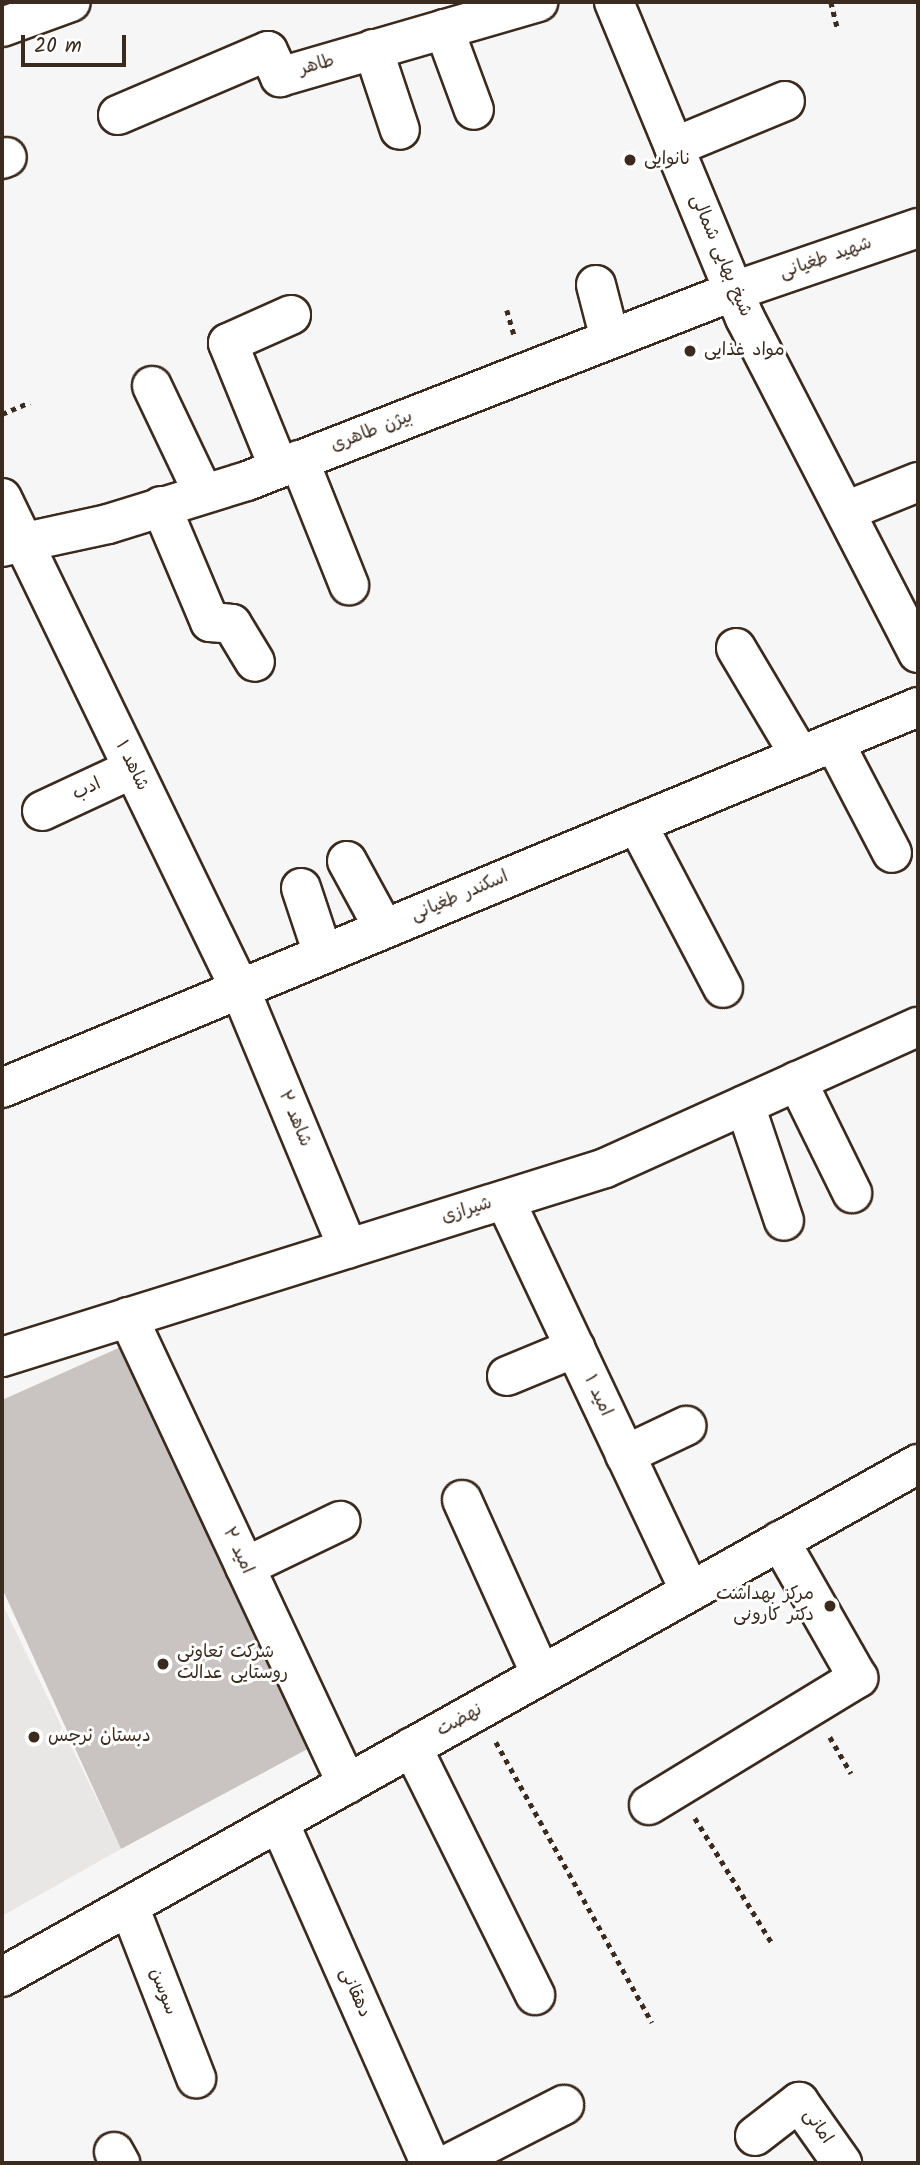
<!DOCTYPE html>
<meta charset="utf-8">
<style>
body{margin:0}
#map{position:relative;width:920px;height:2165px;overflow:hidden;background:#f7f6f6;font-family:Kalam,"Playpen Sans Arabic",sans-serif}
div>[style]{position:absolute}
.built>*{inset:0;background:#e9e7e6}
.building>*{inset:0;background:#c9c3c1}
.path>*{height:4.5px;margin-top:-2.25px;transform-origin:0;background:repeating-linear-gradient(90deg,#3b2a1e 0 5px,transparent 0 10px)}
.roads{filter:drop-shadow(2px 0 #3b2a1e) drop-shadow(-2px 0 #3b2a1e) drop-shadow(0 2px #3b2a1e) drop-shadow(0 -2px #3b2a1e)}
.minor>*{height:38px;margin:-19px;padding:0 19px;transform-origin:19px;border-radius:19px;background:#fff}
.dots>*{width:19px;height:19px;translate:-50% -50%;box-sizing:border-box;border:4px solid #fff;border-radius:50%}
span{translate:-50% -50%;white-space:nowrap;text-align:center;line-height:1.15;-webkit-text-stroke:6px #fff;paint-order:stroke}
.street-label{font-size:18px;color:#3b2a1e}
.poi-label{font-size:18px;color:#3b2a1e}
.left{translate:0 -50%;text-align:left}
.right{translate:-100% -50%;text-align:right}
.frame{position:absolute;inset:0;border:4px solid #3b2a1e;pointer-events:none}
.scale{position:absolute;left:21px;top:35px;width:105px;height:32px;box-sizing:border-box;border:4px solid #3b2a1e;border-top:0;padding-left:9px;font-size:21px;line-height:24px;white-space:nowrap;color:#3b2a1e;-webkit-text-stroke:5px #fff;paint-order:stroke}
</style>
<div id="map">
<div class="built">
<div style="clip-path:polygon(2px 1603px,121px 1849px,2px 1916px)"></div>
</div>
<div class="building">
<div style="clip-path:polygon(132px 1342px,326px 1739px,121px 1849px,2px 1588px,2px 1400px)"></div>
</div>
<div class="path">
<div style="left:831px;top:2px;width:29px;rotate:76deg"></div>
<div style="left:507px;top:310px;width:29px;rotate:74deg"></div>
<div style="left:2px;top:414px;width:30px;rotate:-23deg"></div>
<div style="left:830px;top:1737px;width:42px;rotate:59.7deg"></div>
<div style="left:496px;top:1742px;width:321px;rotate:60.9deg"></div>
<div style="left:695px;top:1818px;width:149px;rotate:58.4deg"></div>
</div>
<div class="roads">
<div class="minor">
<div style="left:614px;top:2px;width:342px;rotate:67.5deg"></div>
<div style="left:745px;top:318px;width:377px;rotate:62.7deg"></div>
<div style="left:2px;top:27px;width:73px;rotate:-19.9deg"></div>
<div style="left:444px;top:29px;width:86px;rotate:69.7deg"></div>
<div style="left:373px;top:49px;width:85px;rotate:71.6deg"></div>
<div style="left:118px;top:115px;width:163px;rotate:-23.1deg"></div>
<div style="left:268px;top:51px;width:29px;rotate:65deg"></div>
<div style="left:280px;top:77px;width:269px;rotate:-16.2deg"></div>
<div style="left:674px;top:147px;width:120px;rotate:-22.5deg"></div>
<div style="left:2px;top:159px;width:5px;rotate:-22deg"></div>
<div style="left:596px;top:285px;width:56px;rotate:75.5deg"></div>
<div style="left:152px;top:386px;width:116px;rotate:64.5deg"></div>
<div style="left:299px;top:460px;width:135px;rotate:68.2deg"></div>
<div style="left:279px;top:468px;width:135px;rotate:-112.2deg"></div>
<div style="left:228px;top:343px;width:69px;rotate:-24deg"></div>
<div style="left:2px;top:498px;width:546px;rotate:64.14deg"></div>
<div style="left:240px;top:989px;width:281px;rotate:67.4deg"></div>
<div style="left:161px;top:506px;width:126px;rotate:67.1deg"></div>
<div style="left:210px;top:622px;width:22px;rotate:5deg"></div>
<div style="left:232px;top:624px;width:44px;rotate:58.8deg"></div>
<div style="left:846px;top:511px;width:78px;rotate:-21.9deg"></div>
<div style="left:2px;top:547px;width:108px;rotate:-12.2deg"></div>
<div style="left:108px;top:524px;width:145px;rotate:-17.2deg"></div>
<div style="left:247px;top:481px;width:523px;rotate:-21.31deg"></div>
<div style="left:734px;top:291px;width:194px;rotate:-18.9deg"></div>
<div style="left:736px;top:648px;width:126px;rotate:59.3deg"></div>
<div style="left:834px;top:742px;width:125px;rotate:62.4deg"></div>
<div style="left:42px;top:811px;width:99px;rotate:-25deg"></div>
<div style="left:637px;top:824px;width:185px;rotate:62.3deg"></div>
<div style="left:347px;top:861px;width:77px;rotate:61.4deg"></div>
<div style="left:301px;top:888px;width:70px;rotate:71.6deg"></div>
<div style="left:797px;top:1081px;width:125px;rotate:63.8deg"></div>
<div style="left:2px;top:1088px;width:992px;rotate:-22.58deg"></div>
<div style="left:745px;top:1105px;width:122px;rotate:71.4deg"></div>
<div style="left:505px;top:1200px;width:433px;rotate:64.7deg"></div>
<div style="left:128px;top:1317px;width:516px;rotate:64.88deg"></div>
<div style="left:2px;top:1357px;width:632px;rotate:-17.4deg"></div>
<div style="left:605px;top:1168px;width:343px;rotate:-24.3deg"></div>
<div style="left:507px;top:1376px;width:74px;rotate:-22.4deg"></div>
<div style="left:625px;top:1455px;width:68px;rotate:-25.4deg"></div>
<div style="left:462px;top:1500px;width:192px;rotate:65.7deg"></div>
<div style="left:245px;top:1567px;width:106px;rotate:-25.8deg"></div>
<div style="left:412px;top:1747px;width:277px;rotate:63.6deg"></div>
<div style="left:649px;top:1805px;width:245px;rotate:-31.3deg"></div>
<div style="left:858px;top:1678px;width:158px;rotate:-119.7deg"></div>
<div style="left:279px;top:1822px;width:373px;rotate:66.1deg"></div>
<div style="left:129px;top:1906px;width:185px;rotate:68.7deg"></div>
<div style="left:2px;top:1977px;width:1050px;rotate:-29.25deg"></div>
<div style="left:755px;top:2136px;width:56px;rotate:-37.7deg"></div>
<div style="left:799px;top:2102px;width:75px;rotate:54.8deg"></div>
<div style="left:114px;top:2152px;width:13px;rotate:61deg"></div>
<div style="left:450px;top:2163px;width:128px;rotate:-27deg"></div>
</div>
</div>
<div class="dots">
<div style="left:630px;top:160px;background:#3b2a1e"></div>
<div style="left:690px;top:351px;background:#3b2a1e"></div>
<div style="left:830px;top:1606px;background:#3b2a1e"></div>
<div style="left:163px;top:1664px;background:#3b2a1e"></div>
<div style="left:34px;top:1737px;background:#3b2a1e"></div>
</div>
<div class="street-label">
<span style="left:317px;top:66px;rotate:-16deg">طاهر</span>
<span style="left:720px;top:256px;rotate:67deg">شیخ بهایی شمالی</span>
<span style="left:826px;top:259px;rotate:-19deg">شهید طغیانی</span>
<span style="left:372px;top:432px;rotate:-21deg">بیژن طاهری</span>
<span style="left:131px;top:766px;rotate:64deg">شاهد ۱</span>
<span style="left:87px;top:790px;rotate:-25deg">ادب</span>
<span style="left:460px;top:897px;rotate:-23deg">اسکندر طغیانی</span>
<span style="left:294px;top:1119px;rotate:67deg">شاهد ۲</span>
<span style="left:467px;top:1211px;rotate:-17deg">شیرازی</span>
<span style="left:597px;top:1396px;rotate:65deg">امید ۱</span>
<span style="left:237px;top:1551px;rotate:65deg">امید ۲</span>
<span style="left:460px;top:1721px;rotate:-29deg">نهضت</span>
<span style="left:162px;top:1992px;rotate:69deg">سوسن</span>
<span style="left:354px;top:1993px;rotate:66deg">دهقانی</span>
<span style="left:817px;top:2127px;rotate:55deg">امانی</span>
</div>
<div class="poi-label">
<span class="left" style="left:644px;top:160px">نانوایی</span>
<span class="left" style="left:704px;top:351px">مواد غذایی</span>
<span class="right" style="left:814px;top:1606px">مرکز بهداشت<br>دکتر کارونی</span>
<span class="left" style="left:177px;top:1664px">شرکت تعاونی<br>روستایی عدالت</span>
<span class="left" style="left:48px;top:1737px">دبستان نرجس</span>
</div>
<div class="frame"></div>
<div class="scale">20 m</div>
</div>
